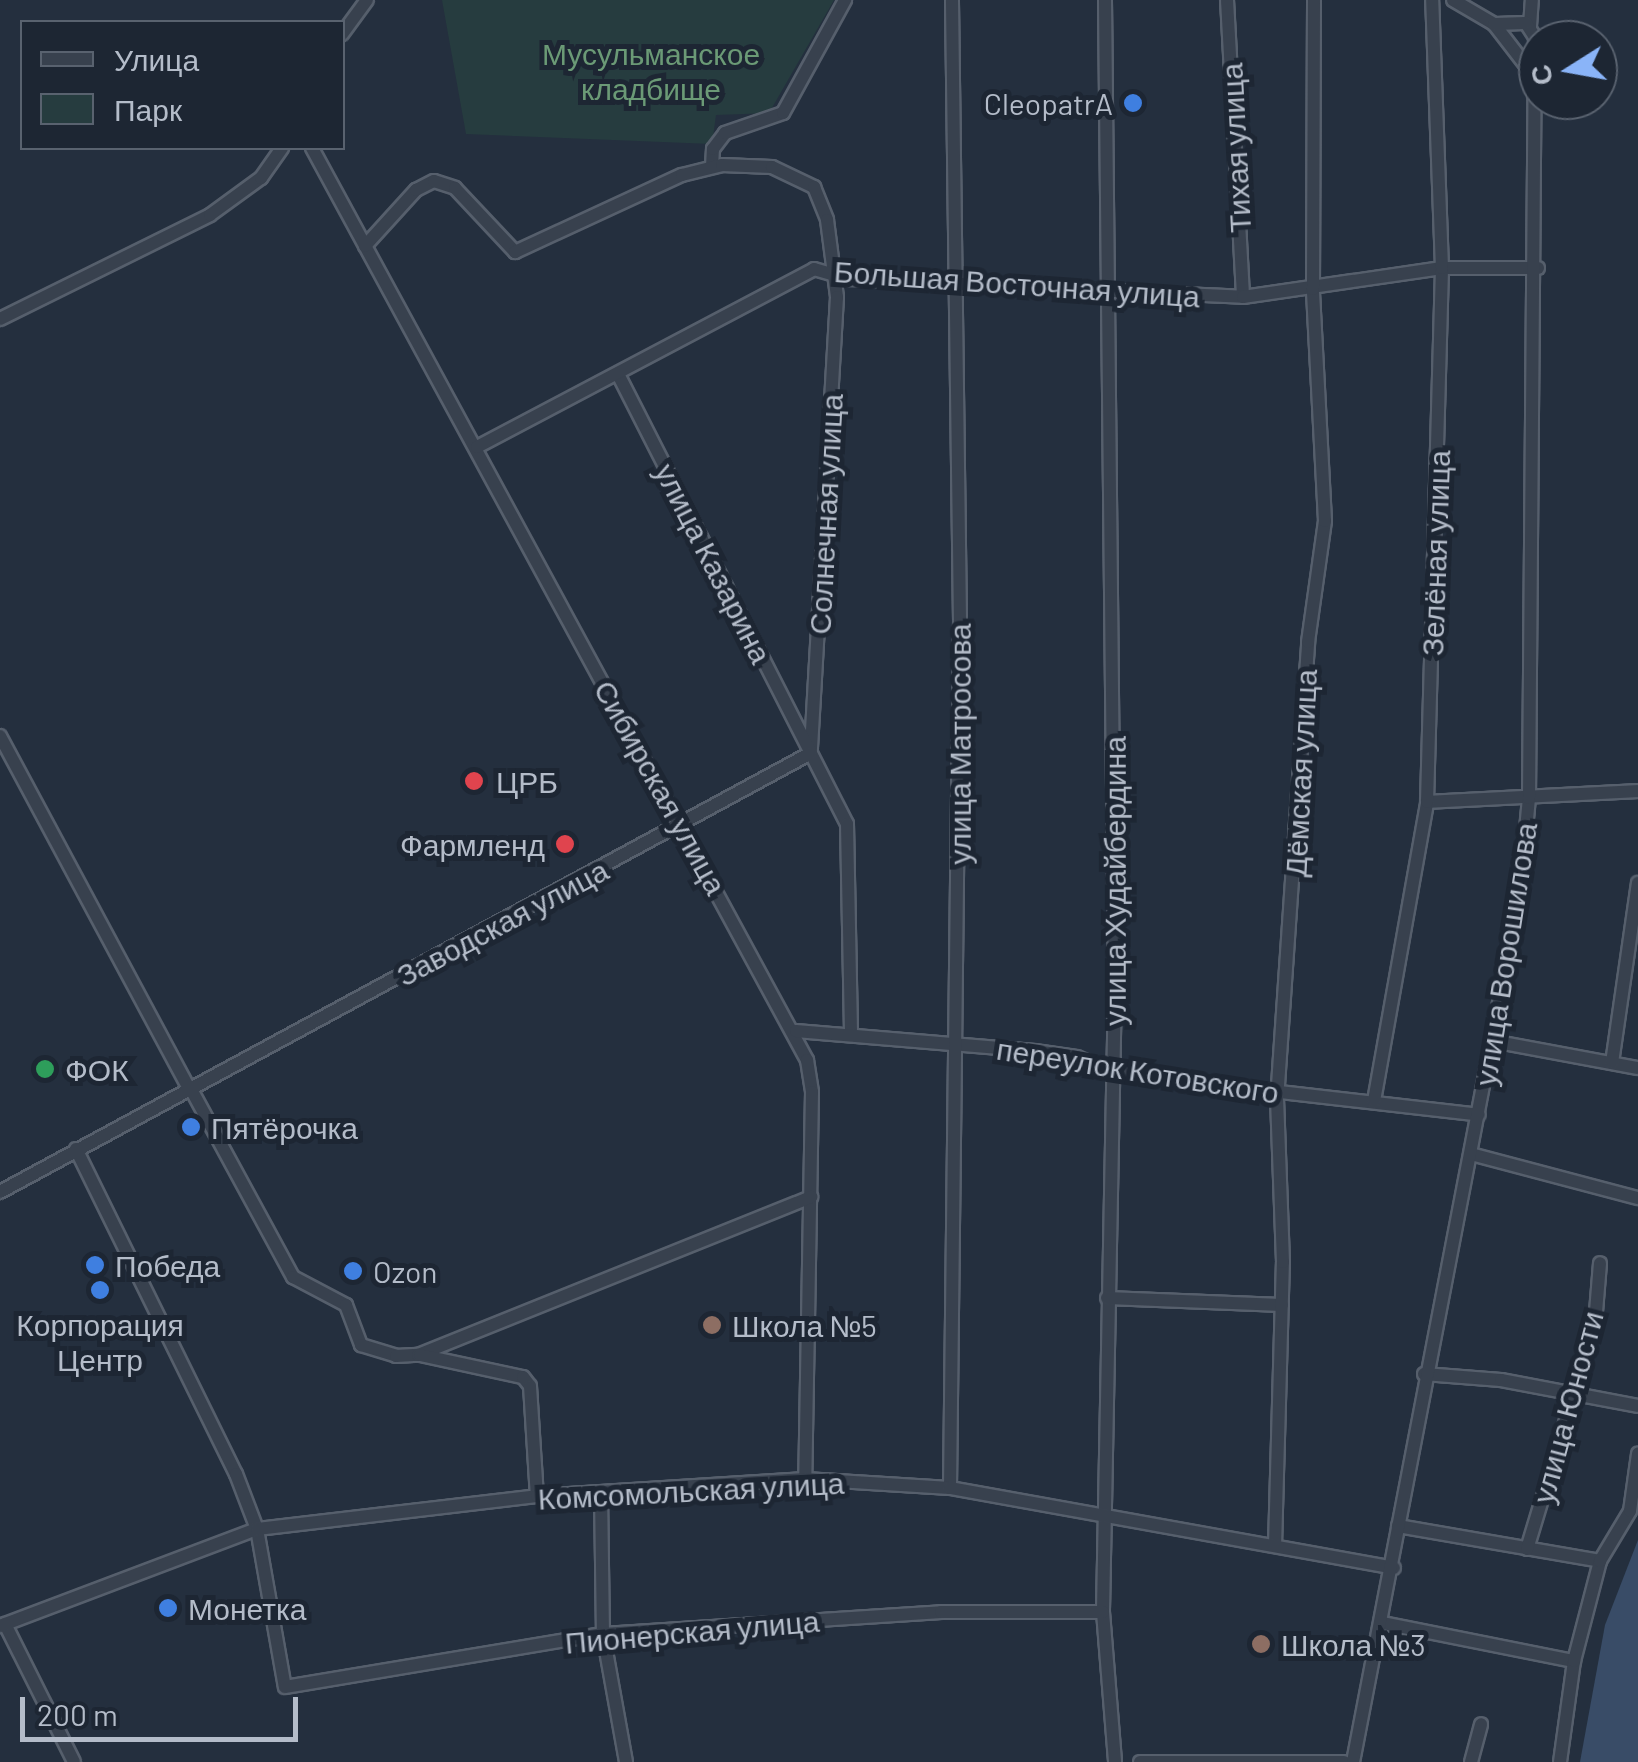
<!DOCTYPE html>
<meta charset="utf-8">
<style>
body{margin:0}
#map{position:relative;width:1638px;height:1762px;overflow:hidden;background:#242f3e;font-family:Barlow,sans-serif}
div>[style]{position:absolute}
.green>*{inset:0;background:#263c3f}
.water>*{inset:0;background:#394c67}
.roads{filter:drop-shadow(2px 0 #565f6c) drop-shadow(-2px 0 #565f6c) drop-shadow(0 2px #565f6c) drop-shadow(0 -2px #565f6c)}
.minor>*{height:12px;margin:-6px;padding:0 6px;transform-origin:6px;border-radius:6px;background:#38414e}
.dots>*{width:28px;height:28px;translate:-50% -50%;box-sizing:border-box;border:5px solid #1d2633;border-radius:50%}
span{translate:-50% -50%;white-space:nowrap;text-align:center;line-height:1.15;-webkit-text-stroke:10px #1d2633;paint-order:stroke}
.park-label{font-size:30px;color:#6b9a76}
.poi-label{font-size:30px;color:#b4bcc9}
.right{translate:-100% -50%;text-align:right}
.left{translate:0 -50%;text-align:left}
.street-label{font-size:30px;color:#b4bcc9}
.legend{position:absolute;left:20px;top:20px;width:325px;height:130px;box-sizing:border-box;background:#1d2633;border:2px solid #59626f;margin:0;padding:12px 18px;list-style:none;font-size:30px;color:#b4bcc9}
.legend li{display:flex;align-items:center;gap:20px;height:50px}
.legend b{width:50px;border:2px solid #59626f}
.north{position:absolute;left:1518px;top:20px;width:100px;height:100px;box-sizing:border-box;background:#1d2633;border:2px solid #59626f;border-radius:50%;rotate:259deg;font-size:28px;font-weight:700;line-height:40px;text-align:center;color:#b4bcc9}
.north::after{content:'';display:block;margin:auto;width:35px;height:45px;background:#8ab4f8;clip-path:polygon(50% 0,100% 100%,50% 72%,0 100%)}
.scale{position:absolute;left:20px;top:1697px;width:278px;height:45px;box-sizing:border-box;border:5px solid #b4bcc9;border-top:0;padding-left:12px;font-size:30px;line-height:35px;white-space:nowrap;color:#b4bcc9;-webkit-text-stroke:8px #1d2633;paint-order:stroke}
</style>
<div id="map">
<div class="green">
<div style="clip-path:polygon(442px 0,834px 0,769px 113px,716px 115px,712px 144px,466px 134px)"></div>
</div>
<div class="water">
<div style="clip-path:polygon(1638px 1540px,1638px 1762px,1580px 1762px,1605px 1625px)"></div>
</div>
<div class="roads">
<div class="minor">
<div style="left:1105px;top:0;width:986px;rotate:89.42deg"></div>
<div style="left:1115px;top:986px;width:626px;rotate:91.1deg"></div>
<div style="left:1103px;top:1612px;width:150px;rotate:85.4deg"></div>
<div style="left:1227px;top:0;width:297px;rotate:86.9deg"></div>
<div style="left:1453px;top:0;width:48px;rotate:30.3deg"></div>
<div style="left:1494px;top:24px;width:61px;rotate:52.4deg"></div>
<div style="left:1530px;top:26px;width:26px;rotate:-86deg"></div>
<div style="left:342px;top:34px;width:42px;rotate:-53.7deg"></div>
<div style="left:312px;top:148px;width:1038px;rotate:61.51deg"></div>
<div style="left:807px;top:1060px;width:32px;rotate:81deg"></div>
<div style="left:812px;top:1092px;width:387px;rotate:91deg"></div>
<div style="left:712px;top:167px;width:18px;rotate:-87deg"></div>
<div style="left:713px;top:149px;width:20px;rotate:-53deg"></div>
<div style="left:725px;top:133px;width:61px;rotate:-19deg"></div>
<div style="left:783px;top:113px;width:129px;rotate:-61.2deg"></div>
<div style="left:365px;top:246px;width:76px;rotate:-47.7deg"></div>
<div style="left:416px;top:190px;width:20px;rotate:-27deg"></div>
<div style="left:434px;top:181px;width:22px;rotate:18deg"></div>
<div style="left:455px;top:188px;width:88px;rotate:46.8deg"></div>
<div style="left:515px;top:252px;width:184px;rotate:-24.8deg"></div>
<div style="left:682px;top:175px;width:41px;rotate:-14deg"></div>
<div style="left:722px;top:165px;width:50px;rotate:2.3deg"></div>
<div style="left:772px;top:167px;width:47px;rotate:25.5deg"></div>
<div style="left:814px;top:187px;width:35px;rotate:68deg"></div>
<div style="left:827px;top:220px;width:78px;rotate:82.6deg"></div>
<div style="left:837px;top:297px;width:457px;rotate:93.3deg"></div>
<div style="left:0;top:319px;width:234px;rotate:-26.3deg"></div>
<div style="left:210px;top:215px;width:63px;rotate:-36deg"></div>
<div style="left:261px;top:178px;width:37px;rotate:-55deg"></div>
<div style="left:618px;top:374px;width:505px;rotate:63.03deg"></div>
<div style="left:847px;top:824px;width:211px;rotate:88.9deg"></div>
<div style="left:477px;top:447px;width:381px;rotate:-27.8deg"></div>
<div style="left:814px;top:269px;width:37px;rotate:16deg"></div>
<div style="left:850px;top:279px;width:393px;rotate:2.6deg"></div>
<div style="left:1243px;top:297px;width:201px;rotate:-8.3deg"></div>
<div style="left:1442px;top:268px;width:96px"></div>
<div style="left:0;top:736px;width:398px;rotate:61.8deg"></div>
<div style="left:1427px;top:802px;width:211px;rotate:-3deg"></div>
<div style="left:796px;top:1031px;width:240px;rotate:4.8deg"></div>
<div style="left:1035px;top:1051px;width:42px;rotate:8.1deg"></div>
<div style="left:1077px;top:1057px;width:39px;rotate:24deg"></div>
<div style="left:1113px;top:1073px;width:368px;rotate:6.5deg"></div>
<div style="left:1492px;top:1041px;width:148px;rotate:10.5deg"></div>
<div style="left:1612px;top:1063px;width:182px;rotate:-81.8deg"></div>
<div style="left:192px;top:1091px;width:212px;rotate:61.5deg"></div>
<div style="left:293px;top:1277px;width:60px;rotate:27.8deg"></div>
<div style="left:346px;top:1305px;width:43px;rotate:69.4deg"></div>
<div style="left:361px;top:1345px;width:37px;rotate:17deg"></div>
<div style="left:396px;top:1356px;width:22px;rotate:-3deg"></div>
<div style="left:418px;top:1355px;width:424px;rotate:-21.9deg"></div>
<div style="left:1374px;top:1101px;width:304px;rotate:-79.9deg"></div>
<div style="left:1427px;top:802px;width:534px;rotate:-88.39deg"></div>
<div style="left:1442px;top:268px;width:268px;rotate:-92.1deg"></div>
<div style="left:76px;top:1149px;width:362px;rotate:63.8deg"></div>
<div style="left:236px;top:1474px;width:59px;rotate:69.1deg"></div>
<div style="left:257px;top:1529px;width:160px;rotate:80deg"></div>
<div style="left:285px;top:1687px;width:322px;rotate:-9.5deg"></div>
<div style="left:603px;top:1634px;width:339px;rotate:-3.7deg"></div>
<div style="left:941px;top:1612px;width:162px"></div>
<div style="left:1471px;top:1154px;width:173px;rotate:14.8deg"></div>
<div style="left:0;top:1192px;width:922px;rotate:-28.43deg"></div>
<div style="left:1107px;top:1298px;width:175px;rotate:2.3deg"></div>
<div style="left:420px;top:1355px;width:105px;rotate:12.1deg"></div>
<div style="left:523px;top:1377px;width:11px;rotate:52deg"></div>
<div style="left:530px;top:1386px;width:110px;rotate:86.4deg"></div>
<div style="left:1424px;top:1374px;width:77px;rotate:4.5deg"></div>
<div style="left:1501px;top:1380px;width:139px;rotate:10.7deg"></div>
<div style="left:950px;top:1488px;width:867px;rotate:-89.34deg"></div>
<div style="left:960px;top:621px;width:621px;rotate:-90.74deg"></div>
<div style="left:601px;top:1492px;width:142px;rotate:89.2deg"></div>
<div style="left:603px;top:1634px;width:130px;rotate:79.8deg"></div>
<div style="left:1398px;top:1526px;width:205px;rotate:9.8deg"></div>
<div style="left:1275px;top:1546px;width:284px;rotate:-88.4deg"></div>
<div style="left:1283px;top:1262px;width:162px;rotate:-92.1deg"></div>
<div style="left:1277px;top:1100px;width:459px;rotate:-86.1deg"></div>
<div style="left:1308px;top:642px;width:122px;rotate:-82deg"></div>
<div style="left:1325px;top:521px;width:232px;rotate:-93deg"></div>
<div style="left:1313px;top:289px;width:289px;rotate:-89.8deg"></div>
<div style="left:1527px;top:1549px;width:235px;rotate:-73.2deg"></div>
<div style="left:1595px;top:1324px;width:61px;rotate:-85.3deg"></div>
<div style="left:1383px;top:1623px;width:195px;rotate:11.3deg"></div>
<div style="left:5px;top:1624px;width:154px;rotate:63.4deg"></div>
<div style="left:0;top:1626px;width:275px;rotate:-20.7deg"></div>
<div style="left:257px;top:1529px;width:282px;rotate:-6.7deg"></div>
<div style="left:537px;top:1496px;width:269px;rotate:-3.6deg"></div>
<div style="left:805px;top:1479px;width:145px;rotate:3.6deg"></div>
<div style="left:950px;top:1488px;width:451px;rotate:10.2deg"></div>
<div style="left:1140px;top:1762px;width:204px"></div>
<div style="left:1353px;top:1762px;width:885px;rotate:-79.12deg"></div>
<div style="left:1520px;top:893px;width:95px;rotate:-84.6deg"></div>
<div style="left:1529px;top:798px;width:761px;rotate:-89.55deg"></div>
<div style="left:1535px;top:37px;width:17px;rotate:-123deg"></div>
<div style="left:1526px;top:23px;width:32px;rotate:178deg"></div>
<div style="left:1471px;top:1762px;width:39px;rotate:-75deg"></div>
<div style="left:1560px;top:1762px;width:102px;rotate:-82.1deg"></div>
<div style="left:1574px;top:1661px;width:103px;rotate:-75.4deg"></div>
<div style="left:1600px;top:1561px;width:58px;rotate:-59deg"></div>
<div style="left:1630px;top:1511px;width:58px;rotate:-82deg"></div>
</div>
</div>
<div class="dots">
<div style="left:1133px;top:103px;background:#3f7fe0"></div>
<div style="left:474px;top:781px;background:#e0444e"></div>
<div style="left:565px;top:844px;background:#e0444e"></div>
<div style="left:45px;top:1069px;background:#2e9e5b"></div>
<div style="left:191px;top:1127px;background:#3f7fe0"></div>
<div style="left:95px;top:1265px;background:#3f7fe0"></div>
<div style="left:353px;top:1271px;background:#3f7fe0"></div>
<div style="left:100px;top:1290px;background:#3f7fe0"></div>
<div style="left:712px;top:1325px;background:#8d6e63"></div>
<div style="left:168px;top:1608px;background:#3f7fe0"></div>
<div style="left:1261px;top:1644px;background:#8d6e63"></div>
</div>
<div class="park-label">
<span style="left:651px;top:70px">Мусульманское<br>кладбище</span>
</div>
<div class="poi-label">
<span class="right" style="left:1113px;top:103px">CleopatrA</span>
<span class="left" style="left:496px;top:781px">ЦРБ</span>
<span class="right" style="left:545px;top:844px">Фармленд</span>
<span class="left" style="left:65px;top:1069px">ФОК</span>
<span class="left" style="left:211px;top:1127px">Пятёрочка</span>
<span class="left" style="left:115px;top:1265px">Победа</span>
<span class="left" style="left:373px;top:1271px">Ozon</span>
<span style="left:100px;top:1341px">Корпорация<br>Центр</span>
<span class="left" style="left:732px;top:1325px">Школа №5</span>
<span class="left" style="left:188px;top:1608px">Монетка</span>
<span class="left" style="left:1281px;top:1644px">Школа №3</span>
</div>
<div class="street-label">
<span style="left:1235px;top:148px;rotate:-93deg">Тихая улица</span>
<span style="left:1017px;top:283px;rotate:4deg">Большая Восточная улица</span>
<span style="left:825px;top:514px;rotate:-87deg">Солнечная улица</span>
<span style="left:1435px;top:553px;rotate:-88deg">Зелёная улица</span>
<span style="left:714px;top:563px;rotate:63deg">улица Казарина</span>
<span style="left:959px;top:744px;rotate:-90deg">улица Матросова</span>
<span style="left:1300px;top:773px;rotate:-87deg">Дёмская улица</span>
<span style="left:661px;top:787px;rotate:61deg">Сибирская улица</span>
<span style="left:1114px;top:881px;rotate:-90deg">улица Худайбердина</span>
<span style="left:502px;top:922px;rotate:-28deg">Заводская улица</span>
<span style="left:1505px;top:954px;rotate:-81deg">улица Ворошилова</span>
<span style="left:1138px;top:1070px;rotate:9deg">переулок Котовского</span>
<span style="left:1567px;top:1407px;rotate:-75deg">улица Юности</span>
<span style="left:691px;top:1490px;rotate:-3deg">Комсомольская улица</span>
<span style="left:692px;top:1631px;rotate:-5deg">Пионерская улица</span>
</div>
<ul class="legend">
<li><b style="height:12px;background:#38414e"></b>Улица</li>
<li><b style="height:28px;background:#263c3f"></b>Парк</li>
</ul>
<div class="north">С</div>
<div class="scale">200 m</div>
</div>
